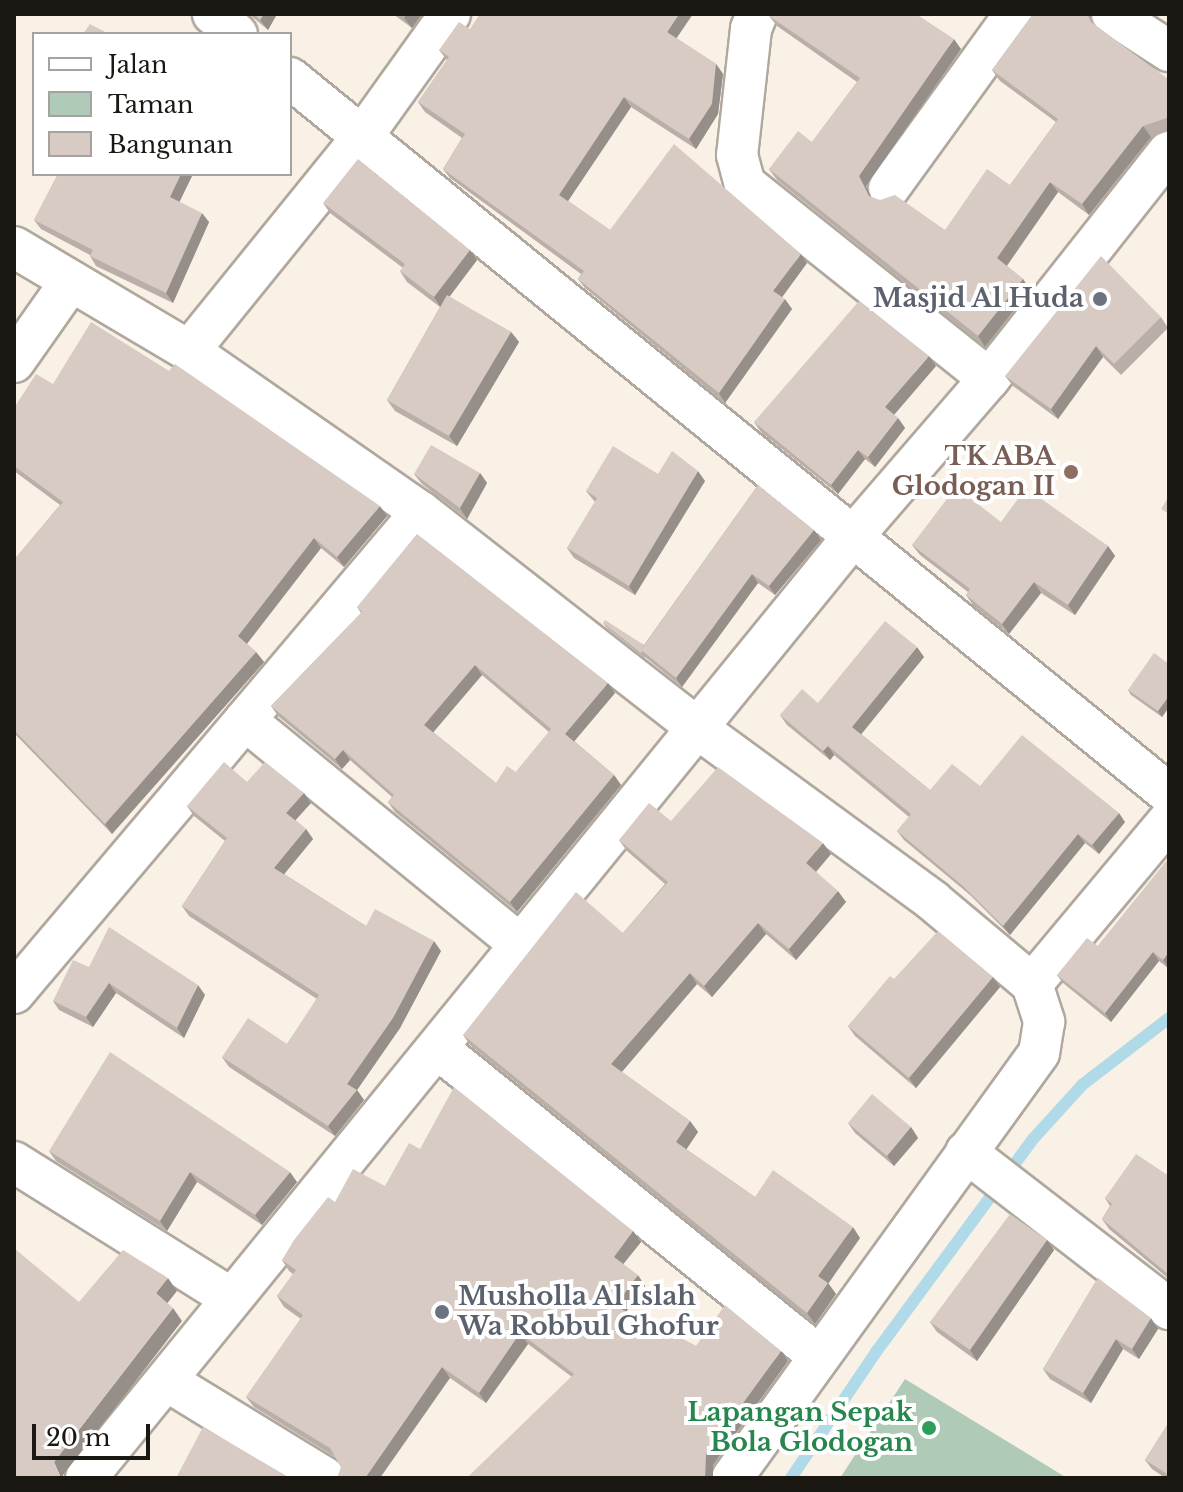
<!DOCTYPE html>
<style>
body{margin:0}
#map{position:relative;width:1183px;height:1492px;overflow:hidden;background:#f9f1e6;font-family:"Libre Baskerville",serif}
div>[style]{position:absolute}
.green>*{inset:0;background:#afcbb8}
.stream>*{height:12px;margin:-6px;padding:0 6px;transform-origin:6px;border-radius:6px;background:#b1dae8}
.roads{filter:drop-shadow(2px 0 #b0a89e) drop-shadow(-2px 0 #b0a89e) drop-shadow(0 2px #b0a89e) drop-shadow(0 -2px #b0a89e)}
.minor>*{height:40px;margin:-20px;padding:0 20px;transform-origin:20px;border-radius:20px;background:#fff}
.wall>*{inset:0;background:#b9afa8}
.shaded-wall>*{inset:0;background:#968e88}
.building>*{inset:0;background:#d7cbc3}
.dots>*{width:22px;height:22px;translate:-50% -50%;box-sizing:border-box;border:4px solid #fff;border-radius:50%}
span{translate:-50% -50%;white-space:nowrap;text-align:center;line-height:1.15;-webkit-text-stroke:8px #fff;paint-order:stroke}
.worship-label{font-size:26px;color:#5b616d;font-weight:700}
.right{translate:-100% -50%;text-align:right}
.left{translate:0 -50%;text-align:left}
.education-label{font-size:26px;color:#785e54;font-weight:700}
.leisure-label{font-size:26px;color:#27864d;font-weight:700}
.frame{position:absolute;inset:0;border:16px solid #1b1814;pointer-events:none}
.legend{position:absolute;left:32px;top:32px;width:260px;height:144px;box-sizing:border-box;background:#fff;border:2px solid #a4a3a1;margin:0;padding:10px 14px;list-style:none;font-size:24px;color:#1b1814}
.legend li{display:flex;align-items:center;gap:16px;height:40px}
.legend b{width:40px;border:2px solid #a4a3a1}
.scale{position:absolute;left:32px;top:1424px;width:118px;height:36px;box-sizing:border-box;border:4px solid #1b1814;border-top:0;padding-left:10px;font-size:24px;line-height:28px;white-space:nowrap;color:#1b1814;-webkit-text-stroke:6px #fff;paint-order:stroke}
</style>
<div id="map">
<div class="green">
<div style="clip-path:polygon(905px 1379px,1067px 1478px,840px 1478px)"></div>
</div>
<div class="stream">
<div style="left:791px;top:1478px;width:152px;rotate:-56deg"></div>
<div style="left:876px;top:1352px;width:266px;rotate:-53.6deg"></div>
<div style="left:1034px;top:1138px;width:72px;rotate:-47.8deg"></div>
<div style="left:1082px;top:1085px;width:110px;rotate:-37.6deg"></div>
</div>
<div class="roads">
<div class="minor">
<div style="left:213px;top:14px;width:31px;rotate:40deg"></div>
<div style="left:757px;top:14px;width:16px;rotate:112deg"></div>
<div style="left:751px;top:29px;width:127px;rotate:96.3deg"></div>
<div style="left:737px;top:155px;width:30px;rotate:75deg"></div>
<div style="left:745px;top:184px;width:312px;rotate:38.6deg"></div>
<div style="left:1112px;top:14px;width:68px;rotate:33deg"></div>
<div style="left:290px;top:78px;width:1134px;rotate:39.16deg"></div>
<div style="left:889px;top:188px;width:215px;rotate:-54.1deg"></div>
<div style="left:14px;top:247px;width:204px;rotate:30.7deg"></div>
<div style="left:189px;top:351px;width:282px;rotate:34.8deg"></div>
<div style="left:421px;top:512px;width:350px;rotate:38deg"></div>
<div style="left:697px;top:728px;width:293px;rotate:36.2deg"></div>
<div style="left:933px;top:901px;width:129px;rotate:40deg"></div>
<div style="left:1032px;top:984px;width:40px;rotate:72deg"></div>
<div style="left:1044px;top:1022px;width:31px;rotate:99deg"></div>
<div style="left:1039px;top:1053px;width:524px;rotate:125.84deg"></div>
<div style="left:189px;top:351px;width:275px;rotate:-51deg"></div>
<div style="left:362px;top:137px;width:151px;rotate:-54.4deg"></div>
<div style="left:14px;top:362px;width:99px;rotate:-54.9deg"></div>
<div style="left:245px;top:720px;width:356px;rotate:39.2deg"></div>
<div style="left:1032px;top:984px;width:214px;rotate:-50.1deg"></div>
<div style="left:14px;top:993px;width:630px;rotate:-49.76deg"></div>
<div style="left:437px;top:1048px;width:489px;rotate:38.9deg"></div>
<div style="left:966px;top:1152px;width:257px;rotate:37.7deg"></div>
<div style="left:14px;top:1162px;width:256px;rotate:32.1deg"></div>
<div style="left:167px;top:1381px;width:185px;rotate:31.5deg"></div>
<div style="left:86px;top:1478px;width:1218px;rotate:-50.83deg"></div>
<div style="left:855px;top:534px;width:205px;rotate:-49.2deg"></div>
<div style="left:989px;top:379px;width:290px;rotate:-51.7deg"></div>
</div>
</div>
<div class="wall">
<div style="clip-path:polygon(249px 14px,277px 14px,268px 30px)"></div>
<div style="clip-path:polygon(393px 14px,422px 14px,412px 28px)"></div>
<div style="clip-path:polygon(1033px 14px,1089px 14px,1095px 25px,1169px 80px,1169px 131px,1151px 137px,1089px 215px,1058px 192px,1007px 266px,1023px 279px,1030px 290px,985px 347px,777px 180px,769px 169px,812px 142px,857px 82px,777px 26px,769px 16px,961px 49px,866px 186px,871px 197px,945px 230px,1010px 185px,1056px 122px,1000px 81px,992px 70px)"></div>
<div style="clip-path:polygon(470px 29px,676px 38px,716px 64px,723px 74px,718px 114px,696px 149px,631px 107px,568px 201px,610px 230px,807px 263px,782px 297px,792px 309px,725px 403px,585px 288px,578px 279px,581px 274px,450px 178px,443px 169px,462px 138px,425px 112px,418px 102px,447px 60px,439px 50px)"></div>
<div style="clip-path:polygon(58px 174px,193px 174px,179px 202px,209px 222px,173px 303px,96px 266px,90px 256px,90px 255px,41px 229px,34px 220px)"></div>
<div style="clip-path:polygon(323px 203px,470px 250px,477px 260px,449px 297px,511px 332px,519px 342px,457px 446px,395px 411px,387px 400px,440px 307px,407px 282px,400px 271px,403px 268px,330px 213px)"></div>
<div style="clip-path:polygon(1161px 317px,1168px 328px,1121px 375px,1103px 357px,1058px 419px,1013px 386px,1005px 376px)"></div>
<div style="clip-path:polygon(936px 366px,894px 415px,898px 418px,905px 428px,875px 467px,865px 459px,838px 494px,761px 432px,754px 422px)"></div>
<div style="clip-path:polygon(53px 384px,387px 516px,344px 567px,321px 548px,247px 644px,256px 652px,264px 662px,112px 834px,14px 733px,14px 560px,60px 505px,14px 471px,14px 408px)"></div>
<div style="clip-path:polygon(480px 473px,487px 483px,467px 519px,422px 484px,414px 474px)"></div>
<div style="clip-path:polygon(658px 474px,705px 481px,635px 595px,574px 558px,567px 548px,595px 502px,586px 491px)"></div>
<div style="clip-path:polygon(758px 485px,821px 540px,775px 595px,758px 583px,682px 687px,645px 657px,645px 658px,607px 628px,603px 623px,644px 645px)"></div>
<div style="clip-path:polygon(1001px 522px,1108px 546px,1115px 556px,1075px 615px,1041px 593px,1009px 634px,973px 605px,966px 595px,968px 592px,920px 555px,912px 545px)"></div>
<div style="clip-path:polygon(evenodd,357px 607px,615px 693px,574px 741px,614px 775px,621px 785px,517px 912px,395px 812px,388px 802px,392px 797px,350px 760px,342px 769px,278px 716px,271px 706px,361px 613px,357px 607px,482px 675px,549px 732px,516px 772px,496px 783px,433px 732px,482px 675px)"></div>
<div style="clip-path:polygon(924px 657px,861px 734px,930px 790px,980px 786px,1125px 822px,1099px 854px,1085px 843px,1010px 935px,970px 895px,904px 840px,897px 831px,909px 817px,834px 755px,830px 760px,787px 725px,780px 715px,818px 703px)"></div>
<div style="clip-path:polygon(1169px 664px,1169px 707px,1162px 717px,1131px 695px,1128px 690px)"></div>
<div style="clip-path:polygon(247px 782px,304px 793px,311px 803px,295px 820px,306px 829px,313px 839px,284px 874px,366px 926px,441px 951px,400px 1028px,357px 1090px,364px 1100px,335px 1136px,229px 1067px,222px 1057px,287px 1044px,317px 999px,189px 916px,182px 906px,225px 841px,194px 816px,187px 806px)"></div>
<div style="clip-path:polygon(671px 821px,831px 854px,816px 872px,846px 902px,796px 960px,766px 934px,712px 997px,697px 984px,622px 1072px,690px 1121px,698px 1132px,686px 1149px,755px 1197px,860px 1238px,828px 1283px,836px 1294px,815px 1324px,471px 1046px,463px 1035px,623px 933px,665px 884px,627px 851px,619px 840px)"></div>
<div style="clip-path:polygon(1169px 858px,1169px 969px,1159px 961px,1111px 1022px,1063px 983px,1057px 975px,1098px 946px)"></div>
<div style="clip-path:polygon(89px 967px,205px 995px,184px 1038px,116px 993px,93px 1027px,59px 1010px,53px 1001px)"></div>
<div style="clip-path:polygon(993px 977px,1000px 987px,916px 1088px,855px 1036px,848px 1026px,894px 979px)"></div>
<div style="clip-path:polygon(848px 1123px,911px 1127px,918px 1138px,894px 1166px,855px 1133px)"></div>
<div style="clip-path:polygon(420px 1149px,633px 1231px,641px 1242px,623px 1264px,645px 1286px,626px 1311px,696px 1346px,788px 1361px,713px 1465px,713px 1478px,467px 1478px,572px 1377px,528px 1344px,486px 1403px,450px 1378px,341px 1467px,335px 1457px,254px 1407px,246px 1397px,301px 1319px,284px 1307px,277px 1296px,293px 1274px,289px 1271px,282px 1260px,335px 1202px,385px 1186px)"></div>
<div style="clip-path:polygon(49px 1151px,297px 1182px,262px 1225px,197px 1182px,167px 1231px,56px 1161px)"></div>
<div style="clip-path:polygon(1169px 1176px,1169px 1279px,1109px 1229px,1102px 1219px,1110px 1206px,1105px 1198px)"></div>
<div style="clip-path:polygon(1047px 1240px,1054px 1250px,977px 1361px,937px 1332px,930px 1322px)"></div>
<div style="clip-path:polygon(1098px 1278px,1158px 1329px,1139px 1359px,1123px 1349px,1091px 1403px,1050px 1379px,1043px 1369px)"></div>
<div style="clip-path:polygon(1169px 1422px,1169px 1478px,1165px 1478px,1152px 1469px,1145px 1460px)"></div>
</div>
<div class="shaded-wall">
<div style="clip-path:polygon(264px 14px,277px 14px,268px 30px,260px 20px)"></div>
<div style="clip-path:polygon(407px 14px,422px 14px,412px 28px,404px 18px)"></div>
<div style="clip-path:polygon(679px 14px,693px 14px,674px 42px,667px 32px)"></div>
<div style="clip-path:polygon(954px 39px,961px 49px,866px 186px,876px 207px,869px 196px,859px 176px)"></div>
<div style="clip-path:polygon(716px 64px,723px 74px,718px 114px,696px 149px,689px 139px)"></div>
<div style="clip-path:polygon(624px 97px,631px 107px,566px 204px,559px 195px)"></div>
<div style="clip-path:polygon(1143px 126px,1151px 137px,1089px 215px,1082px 204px)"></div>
<div style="clip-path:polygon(181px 174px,193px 174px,177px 207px,170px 197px)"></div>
<div style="clip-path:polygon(1050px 182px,1058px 192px,1005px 268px,997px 258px)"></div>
<div style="clip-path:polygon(202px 213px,209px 222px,173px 303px,166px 293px)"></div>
<div style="clip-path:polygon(470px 250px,477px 260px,441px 308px,434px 297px)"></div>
<div style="clip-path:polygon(801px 254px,807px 263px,780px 300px,773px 291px)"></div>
<div style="clip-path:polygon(1023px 279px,1030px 290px,985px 347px,978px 336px)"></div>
<div style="clip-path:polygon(785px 299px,792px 309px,725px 403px,719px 393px)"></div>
<div style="clip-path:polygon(511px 332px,519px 342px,457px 446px,449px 436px)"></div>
<div style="clip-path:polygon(1096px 346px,1103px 357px,1058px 419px,1051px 409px)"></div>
<div style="clip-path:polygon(929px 356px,936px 366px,892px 417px,885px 407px)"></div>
<div style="clip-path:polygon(898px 418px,905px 428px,875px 467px,868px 457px)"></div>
<div style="clip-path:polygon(858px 450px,865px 459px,838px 494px,831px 485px)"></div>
<div style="clip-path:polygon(698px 471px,705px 481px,635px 595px,629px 586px)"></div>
<div style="clip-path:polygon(480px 473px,487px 483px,467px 519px,460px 508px)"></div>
<div style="clip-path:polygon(380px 506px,387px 516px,344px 567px,337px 557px)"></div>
<div style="clip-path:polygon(814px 530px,821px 540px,775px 595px,769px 586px)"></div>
<div style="clip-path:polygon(314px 538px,321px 548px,245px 646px,238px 636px)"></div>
<div style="clip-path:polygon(1108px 546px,1115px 556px,1075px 615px,1068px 605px)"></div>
<div style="clip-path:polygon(752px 574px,758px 583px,682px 687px,676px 678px)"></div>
<div style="clip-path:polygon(1034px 582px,1041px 593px,1009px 634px,1002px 624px)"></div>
<div style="clip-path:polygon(917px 647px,924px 657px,859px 737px,852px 727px)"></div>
<div style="clip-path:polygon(256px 652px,264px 662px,112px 834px,105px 824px)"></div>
<div style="clip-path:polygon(475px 665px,482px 675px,431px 735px,424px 725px)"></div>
<div style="clip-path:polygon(608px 683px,615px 693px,572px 744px,565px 734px)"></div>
<div style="clip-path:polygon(1169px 696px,1169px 707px,1162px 717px,1158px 711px)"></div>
<div style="clip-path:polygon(828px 746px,834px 755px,830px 760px,823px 751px)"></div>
<div style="clip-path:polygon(343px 750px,350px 760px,342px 769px,335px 759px)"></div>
<div style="clip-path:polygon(614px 775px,621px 785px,517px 912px,510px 902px)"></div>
<div style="clip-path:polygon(304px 793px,311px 803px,293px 823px,286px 813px)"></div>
<div style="clip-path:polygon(1119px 813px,1125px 822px,1099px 854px,1092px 845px)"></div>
<div style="clip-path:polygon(306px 829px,313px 839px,281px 878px,274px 868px)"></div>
<div style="clip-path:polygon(1078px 834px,1085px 843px,1010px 935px,1003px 926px)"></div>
<div style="clip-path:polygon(823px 843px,831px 854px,814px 874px,806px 863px)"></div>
<div style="clip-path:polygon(838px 891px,846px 902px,796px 960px,789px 949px)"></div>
<div style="clip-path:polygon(758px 923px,766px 934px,712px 997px,704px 986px)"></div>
<div style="clip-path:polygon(434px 941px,441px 951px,400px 1028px,357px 1090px,364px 1100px,335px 1136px,328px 1126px,347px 1084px)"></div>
<div style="clip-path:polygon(1153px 952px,1159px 961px,1111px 1022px,1105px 1013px)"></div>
<div style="clip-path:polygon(1169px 952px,1169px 969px,1163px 960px)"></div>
<div style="clip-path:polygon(690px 973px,697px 984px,619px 1075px,611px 1064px)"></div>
<div style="clip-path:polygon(993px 977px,1000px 987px,916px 1088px,909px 1078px)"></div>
<div style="clip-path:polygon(109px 983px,116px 993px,93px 1027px,86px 1017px)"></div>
<div style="clip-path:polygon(198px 985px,205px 995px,184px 1038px,177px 1028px)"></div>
<div style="clip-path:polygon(690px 1121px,698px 1132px,684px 1153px,676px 1142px)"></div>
<div style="clip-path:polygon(911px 1127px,918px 1138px,894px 1166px,887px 1156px)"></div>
<div style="clip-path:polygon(190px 1172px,197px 1182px,167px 1231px,160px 1221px)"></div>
<div style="clip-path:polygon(290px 1172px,297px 1182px,262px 1225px,255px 1215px)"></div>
<div style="clip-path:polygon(853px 1227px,860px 1238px,826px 1287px,818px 1276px)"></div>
<div style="clip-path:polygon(633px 1231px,641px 1242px,621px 1267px,614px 1257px)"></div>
<div style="clip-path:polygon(1047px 1240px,1054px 1250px,977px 1361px,970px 1350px)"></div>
<div style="clip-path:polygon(638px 1275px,645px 1286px,623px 1316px,615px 1306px)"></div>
<div style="clip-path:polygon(168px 1278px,177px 1291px,165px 1306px,156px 1293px)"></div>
<div style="clip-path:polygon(828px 1283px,836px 1294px,815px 1324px,807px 1313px)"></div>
<div style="clip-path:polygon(173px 1308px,182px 1321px,63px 1475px,64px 1478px,61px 1478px,54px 1462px)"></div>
<div style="clip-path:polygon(1151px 1318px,1158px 1329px,1139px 1359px,1132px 1349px)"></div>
<div style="clip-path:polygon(520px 1333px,528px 1344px,486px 1403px,479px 1393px)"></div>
<div style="clip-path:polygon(1116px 1339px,1123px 1349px,1091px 1403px,1083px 1393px)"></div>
<div style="clip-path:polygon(781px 1351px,788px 1361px,713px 1465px,713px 1478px,705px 1478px,706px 1454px)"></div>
<div style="clip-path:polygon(442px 1367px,450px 1378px,380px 1478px,365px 1478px)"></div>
</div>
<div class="building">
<div style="clip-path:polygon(254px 14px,264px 14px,260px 20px)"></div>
<div style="clip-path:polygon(480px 14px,679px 14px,667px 32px,716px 64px,712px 104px,689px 139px,624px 97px,559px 195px,610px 230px,674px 144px,801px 254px,773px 291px,785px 299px,719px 393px,578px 279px,584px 271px,443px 169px,465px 134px,418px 102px,449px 57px,439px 50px,459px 22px,470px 29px)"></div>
<div style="clip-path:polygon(770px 14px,916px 14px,954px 39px,859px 176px,869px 196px,880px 200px,895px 195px,945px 230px,987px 169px,1010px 185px,1058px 119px,992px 70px,1033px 14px,1087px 14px,1091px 22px,1169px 80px,1169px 115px,1167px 118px,1143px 126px,1082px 204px,1050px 182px,997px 258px,1023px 279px,978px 336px,769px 169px,798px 131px,812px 142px,860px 78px,769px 16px)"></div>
<div style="clip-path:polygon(90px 24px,109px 34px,83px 34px)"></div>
<div style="clip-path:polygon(358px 159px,470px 250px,434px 297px,400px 271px,405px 264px,323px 203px)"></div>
<div style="clip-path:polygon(58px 174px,181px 174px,170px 197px,202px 213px,166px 293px,90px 256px,93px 250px,34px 220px)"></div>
<div style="clip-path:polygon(1101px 256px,1161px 317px,1114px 364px,1096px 346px,1051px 409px,1005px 376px)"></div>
<div style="clip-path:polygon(447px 295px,511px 332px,449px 436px,387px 400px)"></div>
<div style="clip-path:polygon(859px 301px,929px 356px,885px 407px,898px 418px,868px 457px,858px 450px,831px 485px,754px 422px)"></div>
<div style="clip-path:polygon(91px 322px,169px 371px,175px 364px,380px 506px,337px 557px,314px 538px,238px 636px,256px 652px,105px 824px,14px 730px,14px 560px,63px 502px,14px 466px,14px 408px,36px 374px,53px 384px)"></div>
<div style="clip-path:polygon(431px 445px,480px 473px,460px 508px,414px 474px)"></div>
<div style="clip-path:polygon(613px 446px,658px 474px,672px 451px,698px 471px,629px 586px,567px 548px,597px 498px,586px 491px)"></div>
<div style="clip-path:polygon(758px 485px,814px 530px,769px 586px,752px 574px,676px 678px,641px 650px)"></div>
<div style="clip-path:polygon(956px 487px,1001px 522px,1026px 488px,1108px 546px,1068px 605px,1034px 582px,1002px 624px,966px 595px,970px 589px,912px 545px)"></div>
<div style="clip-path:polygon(1169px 496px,1169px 514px,1161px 509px)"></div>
<div style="clip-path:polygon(evenodd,417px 534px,608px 683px,565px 734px,614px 775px,510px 902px,388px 802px,394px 795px,343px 750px,335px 759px,271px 706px,362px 612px,357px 607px,417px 534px,475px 665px,551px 729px,516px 772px,507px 766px,496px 783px,424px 725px,475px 665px)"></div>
<div style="clip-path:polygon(605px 620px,644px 645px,641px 650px,642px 651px,641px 653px,603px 623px)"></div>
<div style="clip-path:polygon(885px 621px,917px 647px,852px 727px,930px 790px,952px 764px,980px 786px,1022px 735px,1119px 813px,1092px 845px,1078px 834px,1003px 926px,963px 886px,897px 831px,911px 814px,828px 746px,823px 751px,780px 715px,802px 689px,818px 703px)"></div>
<div style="clip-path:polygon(1154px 653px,1169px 664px,1169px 696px,1158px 711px,1128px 690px)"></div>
<div style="clip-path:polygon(224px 762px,247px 782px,265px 762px,304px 793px,286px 813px,306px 829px,274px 868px,366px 926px,375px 909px,434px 941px,393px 1018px,347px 1084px,357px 1090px,328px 1126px,222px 1057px,248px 1018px,287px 1044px,319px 995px,182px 906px,227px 838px,187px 806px)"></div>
<div style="clip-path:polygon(718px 767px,823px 843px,806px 863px,838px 891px,789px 949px,758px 923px,704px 986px,690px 973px,611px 1064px,690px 1121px,676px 1142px,755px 1197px,773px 1170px,853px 1227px,818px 1276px,828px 1283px,807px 1313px,463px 1035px,576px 892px,623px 933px,668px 882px,619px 840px,649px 803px,671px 821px)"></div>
<div style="clip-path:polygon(1169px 858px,1169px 952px,1163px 960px,1153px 952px,1105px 1013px,1057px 975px,1087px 938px,1098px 946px)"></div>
<div style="clip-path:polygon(109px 927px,198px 985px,177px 1028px,109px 983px,86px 1017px,53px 1001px,73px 960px,89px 967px)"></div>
<div style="clip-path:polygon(938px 931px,993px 977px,909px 1078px,848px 1026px,890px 976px,894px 979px)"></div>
<div style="clip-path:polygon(110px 1052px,290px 1172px,255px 1215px,190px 1172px,160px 1221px,49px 1151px)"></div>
<div style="clip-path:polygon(454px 1087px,633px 1231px,614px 1257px,638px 1275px,615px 1306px,696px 1346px,725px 1305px,781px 1351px,706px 1454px,705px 1478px,467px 1478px,574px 1374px,520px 1333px,479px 1393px,442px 1367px,365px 1478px,337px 1478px,341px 1467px,330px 1448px,246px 1397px,303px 1315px,277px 1296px,296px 1270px,282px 1260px,294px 1240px,328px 1197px,335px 1202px,353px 1169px,385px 1186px,409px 1143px,420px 1149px)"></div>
<div style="clip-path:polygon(872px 1094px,911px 1127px,887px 1156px,848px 1123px)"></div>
<div style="clip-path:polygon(1136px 1154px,1169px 1176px,1169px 1275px,1102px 1219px,1112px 1204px,1105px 1198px)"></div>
<div style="clip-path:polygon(1010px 1214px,1047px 1240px,970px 1350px,930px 1322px)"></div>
<div style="clip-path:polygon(15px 1249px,79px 1302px,123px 1250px,168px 1278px,156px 1293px,173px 1308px,54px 1462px,61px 1478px,14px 1478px)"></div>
<div style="clip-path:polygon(1098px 1278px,1151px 1318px,1132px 1349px,1116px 1339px,1083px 1393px,1043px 1369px)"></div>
<div style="clip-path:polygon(1169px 1422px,1169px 1475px,1145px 1460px)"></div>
<div style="clip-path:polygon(203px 1427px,290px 1478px,176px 1478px)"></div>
</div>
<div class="dots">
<div style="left:1100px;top:299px;background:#6b7280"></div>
<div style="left:1071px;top:472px;background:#8d6e63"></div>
<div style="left:442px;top:1312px;background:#6b7280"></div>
<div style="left:929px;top:1428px;background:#2e9e5b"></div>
</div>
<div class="worship-label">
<span class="right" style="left:1084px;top:299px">Masjid Al Huda</span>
<span class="left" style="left:458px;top:1312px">Musholla Al Islah<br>Wa Robbul Ghofur</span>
</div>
<div class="education-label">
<span class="right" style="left:1055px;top:472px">TK ABA<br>Glodogan II</span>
</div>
<div class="leisure-label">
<span class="right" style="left:913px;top:1428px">Lapangan Sepak<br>Bola Glodogan</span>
</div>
<div class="frame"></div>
<ul class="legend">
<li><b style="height:10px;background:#fff"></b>Jalan</li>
<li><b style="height:22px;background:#afcbb8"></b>Taman</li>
<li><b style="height:22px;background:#d7cbc3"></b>Bangunan</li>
</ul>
<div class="scale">20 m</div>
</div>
